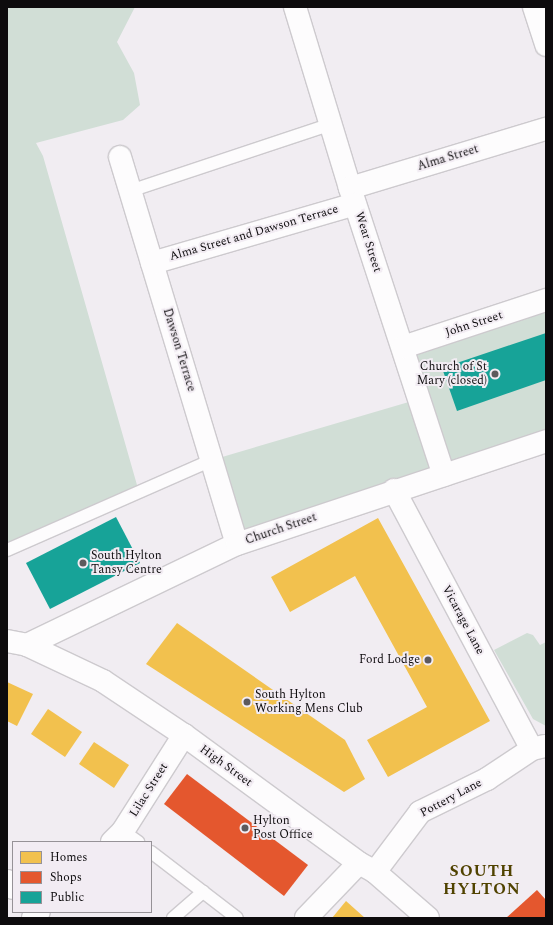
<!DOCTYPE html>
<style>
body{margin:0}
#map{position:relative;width:553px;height:925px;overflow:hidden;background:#f1edf2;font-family:Spectral,serif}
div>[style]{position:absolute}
.green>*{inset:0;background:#d1ded6}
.homes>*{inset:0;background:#f2c14e}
.shops>*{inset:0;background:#e4572e}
.public>*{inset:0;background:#17a398}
.path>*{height:2.5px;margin-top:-1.25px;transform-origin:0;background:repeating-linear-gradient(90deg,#dad9da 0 2px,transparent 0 5px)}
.roads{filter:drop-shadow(1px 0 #cdcace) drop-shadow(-1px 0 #cdcace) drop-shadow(0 1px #cdcace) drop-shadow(0 -1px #cdcace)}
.service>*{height:12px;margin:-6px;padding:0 6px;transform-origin:6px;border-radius:6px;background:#fdfcfd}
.minor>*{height:22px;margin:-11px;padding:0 11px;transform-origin:11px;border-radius:11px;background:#fdfcfd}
.tertiary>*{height:22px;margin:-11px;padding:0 11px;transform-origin:11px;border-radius:11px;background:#fdfcfd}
.dots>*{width:11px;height:11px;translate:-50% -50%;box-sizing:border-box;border:2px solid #f2ecf3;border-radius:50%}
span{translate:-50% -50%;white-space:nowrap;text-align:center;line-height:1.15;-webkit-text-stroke:4px #f2ecf3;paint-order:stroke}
.street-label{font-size:12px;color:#0d0b0d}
.poi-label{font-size:12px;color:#0d0b0d}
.right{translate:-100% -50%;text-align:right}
.left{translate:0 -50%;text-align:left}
.district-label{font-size:16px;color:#504300;font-weight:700;letter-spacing:1px}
.frame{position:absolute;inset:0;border:8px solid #0d0b0d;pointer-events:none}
.legend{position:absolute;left:12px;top:841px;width:140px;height:72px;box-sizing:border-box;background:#f2ecf3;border:1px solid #969297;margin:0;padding:5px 7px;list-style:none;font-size:12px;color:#0d0b0d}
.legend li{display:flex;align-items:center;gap:8px;height:20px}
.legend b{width:20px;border:1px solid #969297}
</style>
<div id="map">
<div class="green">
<div style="clip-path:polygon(7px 7px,135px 7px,117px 42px,134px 73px,140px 105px,123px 120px,36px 143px,43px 156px,139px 492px,7px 550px)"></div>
<div style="clip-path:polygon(546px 300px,546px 441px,237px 544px,212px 460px,419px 399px,403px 347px)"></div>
<div style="clip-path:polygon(527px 633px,533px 635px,540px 645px,546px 642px,546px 726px,533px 719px,494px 650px)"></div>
</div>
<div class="homes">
<div style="clip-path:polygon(378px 518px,490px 721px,388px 777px,367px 740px,427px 707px,355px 576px,290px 612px,271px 577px)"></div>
<div style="clip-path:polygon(177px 623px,345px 740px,365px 779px,344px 792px,146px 664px)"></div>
<div style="clip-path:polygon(7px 682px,33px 694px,17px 726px,7px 721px)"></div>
<div style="clip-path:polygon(48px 709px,82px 732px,65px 757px,31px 734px)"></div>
<div style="clip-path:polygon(94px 742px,129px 765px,114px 788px,79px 764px)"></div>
<div style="clip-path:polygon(346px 901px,365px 918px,332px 918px)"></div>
</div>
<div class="shops">
<div style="clip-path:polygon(187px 774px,308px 865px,284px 896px,164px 804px)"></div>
<div style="clip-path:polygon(537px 890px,546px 900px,546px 918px,506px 918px)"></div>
</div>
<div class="public">
<div style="clip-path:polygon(546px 333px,546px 380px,457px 411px,442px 368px)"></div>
<div style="clip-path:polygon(116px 517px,140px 563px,50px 609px,26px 563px)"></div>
</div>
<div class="path">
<div style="left:7px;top:8px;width:2px;rotate:-27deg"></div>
</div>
<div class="roads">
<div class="service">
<div style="left:130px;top:191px;width:212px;rotate:-18.4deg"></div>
<div style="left:7px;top:550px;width:224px;rotate:-23.7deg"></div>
<div style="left:123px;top:831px;width:19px;rotate:36deg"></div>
<div style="left:151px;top:852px;width:108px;rotate:37.5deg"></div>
<div style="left:173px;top:918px;width:40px;rotate:-41deg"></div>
</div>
<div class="minor">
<div style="left:295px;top:7px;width:189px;rotate:73.1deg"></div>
<div style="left:350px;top:188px;width:302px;rotate:71.9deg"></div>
<div style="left:534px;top:7px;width:40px;rotate:72deg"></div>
<div style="left:120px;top:157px;width:404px;rotate:73.2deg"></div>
<div style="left:350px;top:188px;width:205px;rotate:-16.8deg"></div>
<div style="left:152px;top:263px;width:211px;rotate:-16.2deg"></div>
<div style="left:403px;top:347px;width:151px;rotate:-18.2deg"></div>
<div style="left:394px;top:490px;width:293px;rotate:62deg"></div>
<div style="left:27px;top:645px;width:233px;rotate:-25.7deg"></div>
<div style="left:237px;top:544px;width:326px;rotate:-18.4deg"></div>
<div style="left:112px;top:842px;width:16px;rotate:-45deg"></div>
<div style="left:123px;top:831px;width:114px;rotate:-57.6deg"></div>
<div style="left:375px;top:872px;width:75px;rotate:-53.1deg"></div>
<div style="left:420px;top:812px;width:75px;rotate:-26.2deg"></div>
<div style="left:487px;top:779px;width:54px;rotate:-33.7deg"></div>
<div style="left:532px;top:749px;width:13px;rotate:-13deg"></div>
<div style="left:7px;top:881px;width:9px;rotate:49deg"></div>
<div style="left:33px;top:918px;width:8px;rotate:-45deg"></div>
<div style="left:306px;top:918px;width:76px;rotate:-46.1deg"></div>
</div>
<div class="tertiary">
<div style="left:7px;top:641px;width:20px;rotate:11deg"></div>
<div style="left:27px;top:645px;width:84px;rotate:25.3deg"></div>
<div style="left:103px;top:681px;width:97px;rotate:33.7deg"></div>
<div style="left:184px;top:735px;width:217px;rotate:36.2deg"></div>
<div style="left:359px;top:863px;width:18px;rotate:29deg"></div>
<div style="left:375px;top:872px;width:70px;rotate:41deg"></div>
</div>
</div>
<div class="dots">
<div style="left:495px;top:374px;background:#5d5a5d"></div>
<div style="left:83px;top:563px;background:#5d5a5d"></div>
<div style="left:428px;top:660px;background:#5d5a5d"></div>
<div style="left:247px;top:702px;background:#5d5a5d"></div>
<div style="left:245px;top:828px;background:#5d5a5d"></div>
</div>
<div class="street-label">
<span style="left:448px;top:158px;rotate:-17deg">Alma Street</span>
<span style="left:254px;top:233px;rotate:-16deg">Alma Street and Dawson Terrace</span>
<span style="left:368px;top:242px;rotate:72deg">Wear Street</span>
<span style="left:474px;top:324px;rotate:-18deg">John Street</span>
<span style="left:179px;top:350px;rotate:73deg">Dawson Terrace</span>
<span style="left:281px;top:529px;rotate:-19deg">Church Street</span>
<span style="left:463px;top:620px;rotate:62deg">Vicarage Lane</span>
<span style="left:226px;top:766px;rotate:36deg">High Street</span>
<span style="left:149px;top:790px;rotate:-58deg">Lilac Street</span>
<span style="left:451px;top:798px;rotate:-28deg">Pottery Lane</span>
</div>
<div class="poi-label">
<span class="right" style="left:487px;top:374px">Church of St<br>Mary (closed)</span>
<span class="left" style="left:91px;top:563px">South Hylton<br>Tansy Centre</span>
<span class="right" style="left:420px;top:660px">Ford Lodge</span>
<span class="left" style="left:255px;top:702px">South Hylton<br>Working Mens Club</span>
<span class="left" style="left:253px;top:828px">Hylton<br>Post Office</span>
</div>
<div class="district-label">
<span style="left:482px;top:880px">SOUTH<br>HYLTON</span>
</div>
<div class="frame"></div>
<ul class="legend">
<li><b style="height:11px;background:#f2c14e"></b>Homes</li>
<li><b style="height:11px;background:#e4572e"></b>Shops</li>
<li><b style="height:11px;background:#17a398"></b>Public</li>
</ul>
</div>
